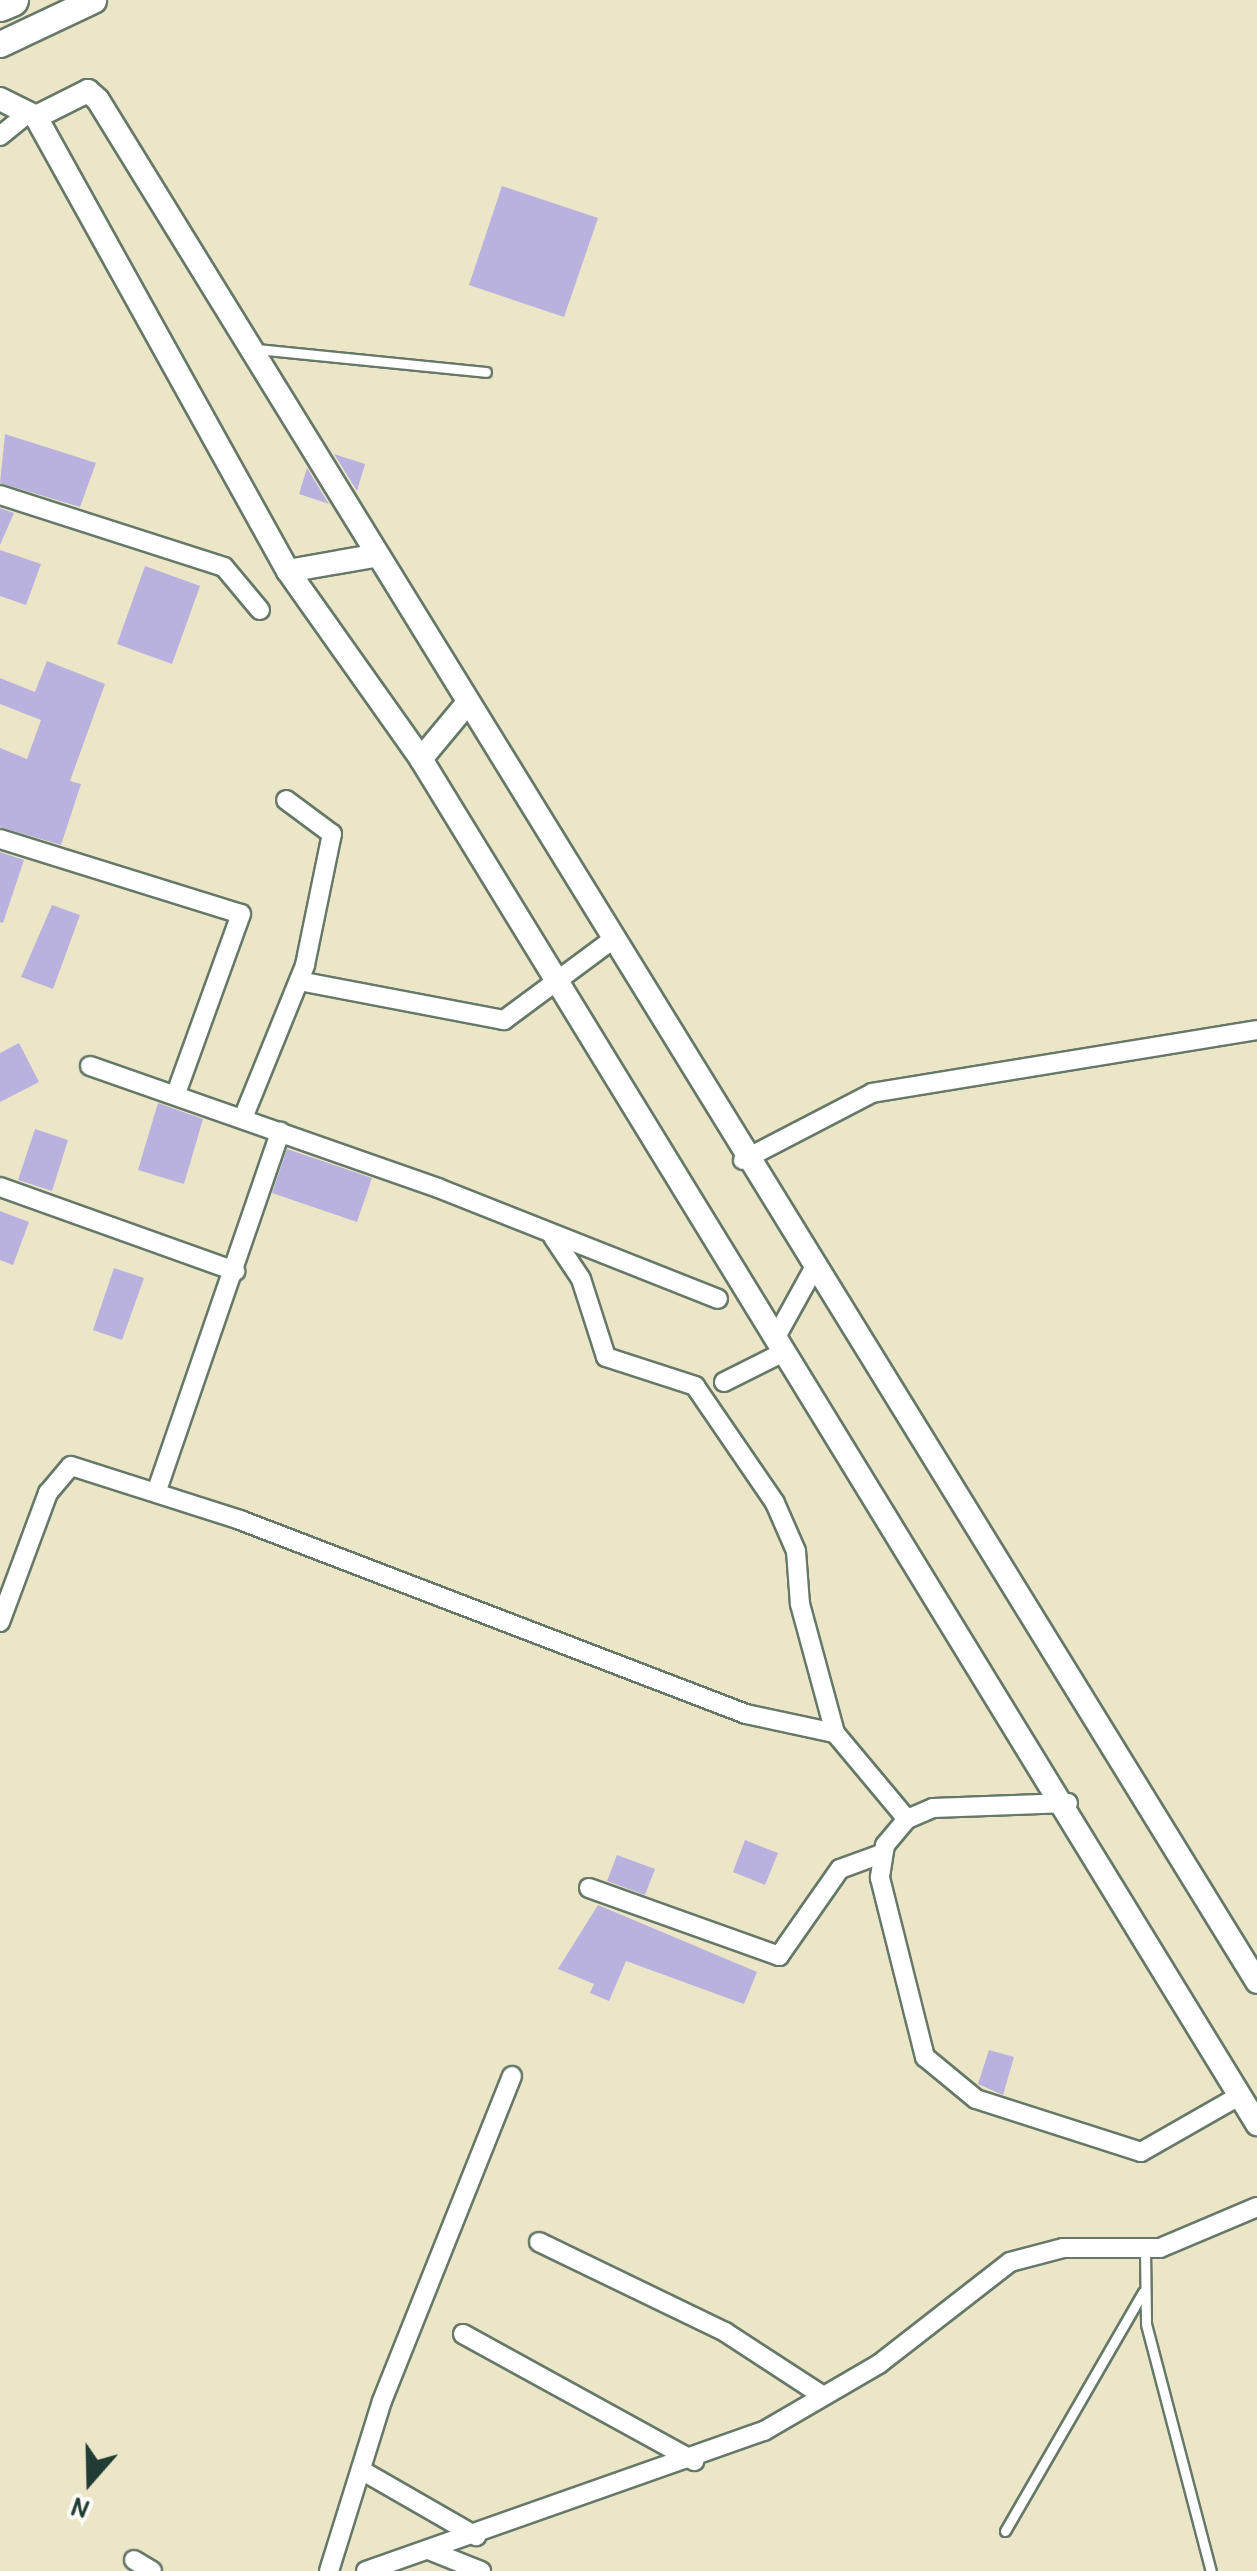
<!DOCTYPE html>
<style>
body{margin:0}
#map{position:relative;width:1257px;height:2571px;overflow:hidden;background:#ece6c9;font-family:"Patrick Hand",sans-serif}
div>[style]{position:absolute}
.building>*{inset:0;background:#b9b1de}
.roads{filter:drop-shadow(2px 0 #677868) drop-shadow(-2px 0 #677868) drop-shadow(0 2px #677868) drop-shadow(0 -2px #677868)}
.service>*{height:9px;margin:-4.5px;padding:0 4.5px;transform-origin:4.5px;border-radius:4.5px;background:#fff}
.minor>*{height:18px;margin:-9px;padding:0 9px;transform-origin:9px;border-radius:9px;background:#fff}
.tertiary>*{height:22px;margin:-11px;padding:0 11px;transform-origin:11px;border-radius:11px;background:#fff}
.secondary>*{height:25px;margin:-12.5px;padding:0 12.5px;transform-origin:12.5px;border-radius:12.5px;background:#fff}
.motorway>*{height:32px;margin:-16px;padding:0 16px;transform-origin:16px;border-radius:16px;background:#fff}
span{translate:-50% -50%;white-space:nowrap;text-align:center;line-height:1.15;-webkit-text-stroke:9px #fdfcf7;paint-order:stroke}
.north{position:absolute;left:40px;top:2431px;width:100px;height:100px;-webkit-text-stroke:8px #fdfcf7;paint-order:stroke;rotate:200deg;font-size:28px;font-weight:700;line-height:40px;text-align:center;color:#1f3d34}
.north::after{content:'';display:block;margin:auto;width:35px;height:45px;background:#1f3d34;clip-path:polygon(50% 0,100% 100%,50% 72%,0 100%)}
</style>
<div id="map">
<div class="building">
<div style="clip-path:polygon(502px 186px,598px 218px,564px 317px,469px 285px)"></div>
<div style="clip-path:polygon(5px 434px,96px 463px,80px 507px,0 483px)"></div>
<div style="clip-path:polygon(334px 454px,365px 464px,357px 491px)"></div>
<div style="clip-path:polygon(307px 468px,329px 504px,299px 494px)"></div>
<div style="clip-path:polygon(0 508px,14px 513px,0 545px)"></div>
<div style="clip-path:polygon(0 550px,41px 564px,26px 605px,0 596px)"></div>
<div style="clip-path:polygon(145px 566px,200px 586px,172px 664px,117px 644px)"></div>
<div style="clip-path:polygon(47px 661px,105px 684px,70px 781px,81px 784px,61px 845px,0 827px,0 748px,27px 759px,41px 720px,0 704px,0 678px,35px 692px)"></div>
<div style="clip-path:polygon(0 852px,24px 860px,3px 923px,0 922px)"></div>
<div style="clip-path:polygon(52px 905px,80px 915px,53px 989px,21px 977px)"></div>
<div style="clip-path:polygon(19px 1043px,39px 1082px,0 1102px,0 1053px)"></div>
<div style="clip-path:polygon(158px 1103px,203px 1119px,184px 1184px,138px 1170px)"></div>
<div style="clip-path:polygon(35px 1129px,68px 1140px,52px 1191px,18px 1180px)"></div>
<div style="clip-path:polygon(287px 1149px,372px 1178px,357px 1222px,272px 1193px)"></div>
<div style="clip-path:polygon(0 1211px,29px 1222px,13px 1265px,0 1260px)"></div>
<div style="clip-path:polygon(114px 1268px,144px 1278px,122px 1340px,93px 1330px)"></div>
<div style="clip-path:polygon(745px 1840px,778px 1853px,765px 1885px,733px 1872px)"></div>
<div style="clip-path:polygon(617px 1855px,655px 1869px,645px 1895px,607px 1881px)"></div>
<div style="clip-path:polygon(598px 1905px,757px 1972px,744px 2004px,626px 1961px,609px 2001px,590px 1993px,594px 1984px,558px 1969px)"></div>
<div style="clip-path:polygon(989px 2050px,1014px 2057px,1003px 2095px,978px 2084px)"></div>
</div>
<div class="roads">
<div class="service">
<div style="left:256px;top:349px;width:231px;rotate:5.7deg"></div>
<div style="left:1145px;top:2250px;width:74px;rotate:89.2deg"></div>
<div style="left:1146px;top:2324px;width:255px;rotate:75.3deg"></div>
<div style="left:1005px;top:2531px;width:276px;rotate:-60deg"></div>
</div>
<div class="minor">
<div style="left:0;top:136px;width:36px;rotate:-39deg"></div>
<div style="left:0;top:495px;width:235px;rotate:17.8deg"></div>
<div style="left:224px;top:567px;width:56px;rotate:50.1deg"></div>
<div style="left:0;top:839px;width:252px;rotate:17.3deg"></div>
<div style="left:241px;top:914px;width:191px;rotate:109.9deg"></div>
<div style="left:299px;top:981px;width:209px;rotate:10.8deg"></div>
<div style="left:504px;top:1020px;width:134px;rotate:-36.5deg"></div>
<div style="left:90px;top:1066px;width:369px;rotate:19.3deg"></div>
<div style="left:438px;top:1188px;width:301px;rotate:21.6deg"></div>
<div style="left:243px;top:1118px;width:165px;rotate:-67.9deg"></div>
<div style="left:305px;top:965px;width:134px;rotate:-78.4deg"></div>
<div style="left:332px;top:834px;width:57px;rotate:-143.5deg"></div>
<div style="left:743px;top:1160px;width:145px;rotate:-27.4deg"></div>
<div style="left:872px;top:1093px;width:390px;rotate:-9.3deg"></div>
<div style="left:0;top:1187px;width:250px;rotate:19.7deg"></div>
<div style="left:553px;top:1237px;width:50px;rotate:56.3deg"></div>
<div style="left:581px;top:1279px;width:82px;rotate:72.2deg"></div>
<div style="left:606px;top:1357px;width:94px;rotate:18deg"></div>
<div style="left:695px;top:1386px;width:142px;rotate:55.6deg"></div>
<div style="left:775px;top:1503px;width:52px;rotate:66.4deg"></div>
<div style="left:796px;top:1551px;width:53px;rotate:85.7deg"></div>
<div style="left:800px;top:1604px;width:134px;rotate:74.8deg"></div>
<div style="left:776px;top:1337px;width:77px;rotate:-61.1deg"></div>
<div style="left:724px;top:1382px;width:67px;rotate:-26.6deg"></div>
<div style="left:157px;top:1490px;width:379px;rotate:-71deg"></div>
<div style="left:0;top:1622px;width:138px;rotate:-69.6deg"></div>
<div style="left:48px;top:1493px;width:35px;rotate:-50deg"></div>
<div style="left:71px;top:1466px;width:177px;rotate:17.7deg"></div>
<div style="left:240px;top:1520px;width:542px;rotate:20.98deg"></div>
<div style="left:746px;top:1714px;width:91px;rotate:12.1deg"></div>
<div style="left:835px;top:1733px;width:112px;rotate:50.1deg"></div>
<div style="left:1068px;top:1803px;width:135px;rotate:177.9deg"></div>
<div style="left:933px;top:1808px;width:28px;rotate:157deg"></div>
<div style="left:907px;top:1819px;width:34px;rotate:130deg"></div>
<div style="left:885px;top:1845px;width:33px;rotate:99deg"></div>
<div style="left:880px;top:1878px;width:185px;rotate:75.9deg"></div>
<div style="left:925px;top:2057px;width:66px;rotate:39.5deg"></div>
<div style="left:976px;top:2099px;width:173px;rotate:17.8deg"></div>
<div style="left:1141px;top:2152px;width:115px;rotate:-29.7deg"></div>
<div style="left:589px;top:1888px;width:202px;rotate:19.7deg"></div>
<div style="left:779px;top:1956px;width:106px;rotate:-55deg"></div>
<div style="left:840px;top:1869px;width:44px;rotate:-20.1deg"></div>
<div style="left:539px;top:2242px;width:207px;rotate:25.8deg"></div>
<div style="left:725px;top:2332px;width:117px;rotate:33.1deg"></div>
<div style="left:463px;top:2334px;width:264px;rotate:28.8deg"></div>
<div style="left:361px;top:2470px;width:133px;rotate:29.9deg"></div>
<div style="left:431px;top:2551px;width:54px;rotate:21.8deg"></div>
<div style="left:134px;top:2560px;width:21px;rotate:31deg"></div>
<div style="left:329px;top:2571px;width:178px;rotate:-72.7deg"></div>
<div style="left:382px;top:2401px;width:350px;rotate:-68.2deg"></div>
<div style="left:366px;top:2571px;width:422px;rotate:-19.4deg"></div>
<div style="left:764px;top:2431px;width:133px;rotate:-30.2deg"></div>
<div style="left:879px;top:2364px;width:166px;rotate:-37.9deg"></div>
<div style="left:1010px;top:2262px;width:55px;rotate:-14.8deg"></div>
<div style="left:1063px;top:2248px;width:97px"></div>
<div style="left:1160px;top:2248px;width:105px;rotate:-22.9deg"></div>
</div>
<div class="tertiary">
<div style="left:0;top:99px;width:40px;rotate:26.6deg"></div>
<div style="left:36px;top:117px;width:519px;rotate:60.97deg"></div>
<div style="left:288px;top:571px;width:230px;rotate:54.7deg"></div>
<div style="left:36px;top:117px;width:58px;rotate:-26.6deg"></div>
<div style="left:88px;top:91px;width:13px;rotate:42deg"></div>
<div style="left:98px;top:100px;width:2210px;rotate:58.37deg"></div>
<div style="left:288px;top:571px;width:86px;rotate:-10deg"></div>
<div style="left:465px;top:706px;width:69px;rotate:129.7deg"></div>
<div style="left:421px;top:759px;width:1601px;rotate:58.51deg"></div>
</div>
<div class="secondary">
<div style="left:0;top:44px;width:103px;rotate:-25.3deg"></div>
</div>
<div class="motorway">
<div style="left:0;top:5px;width:13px;rotate:-23deg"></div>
</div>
</div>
<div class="north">N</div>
</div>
